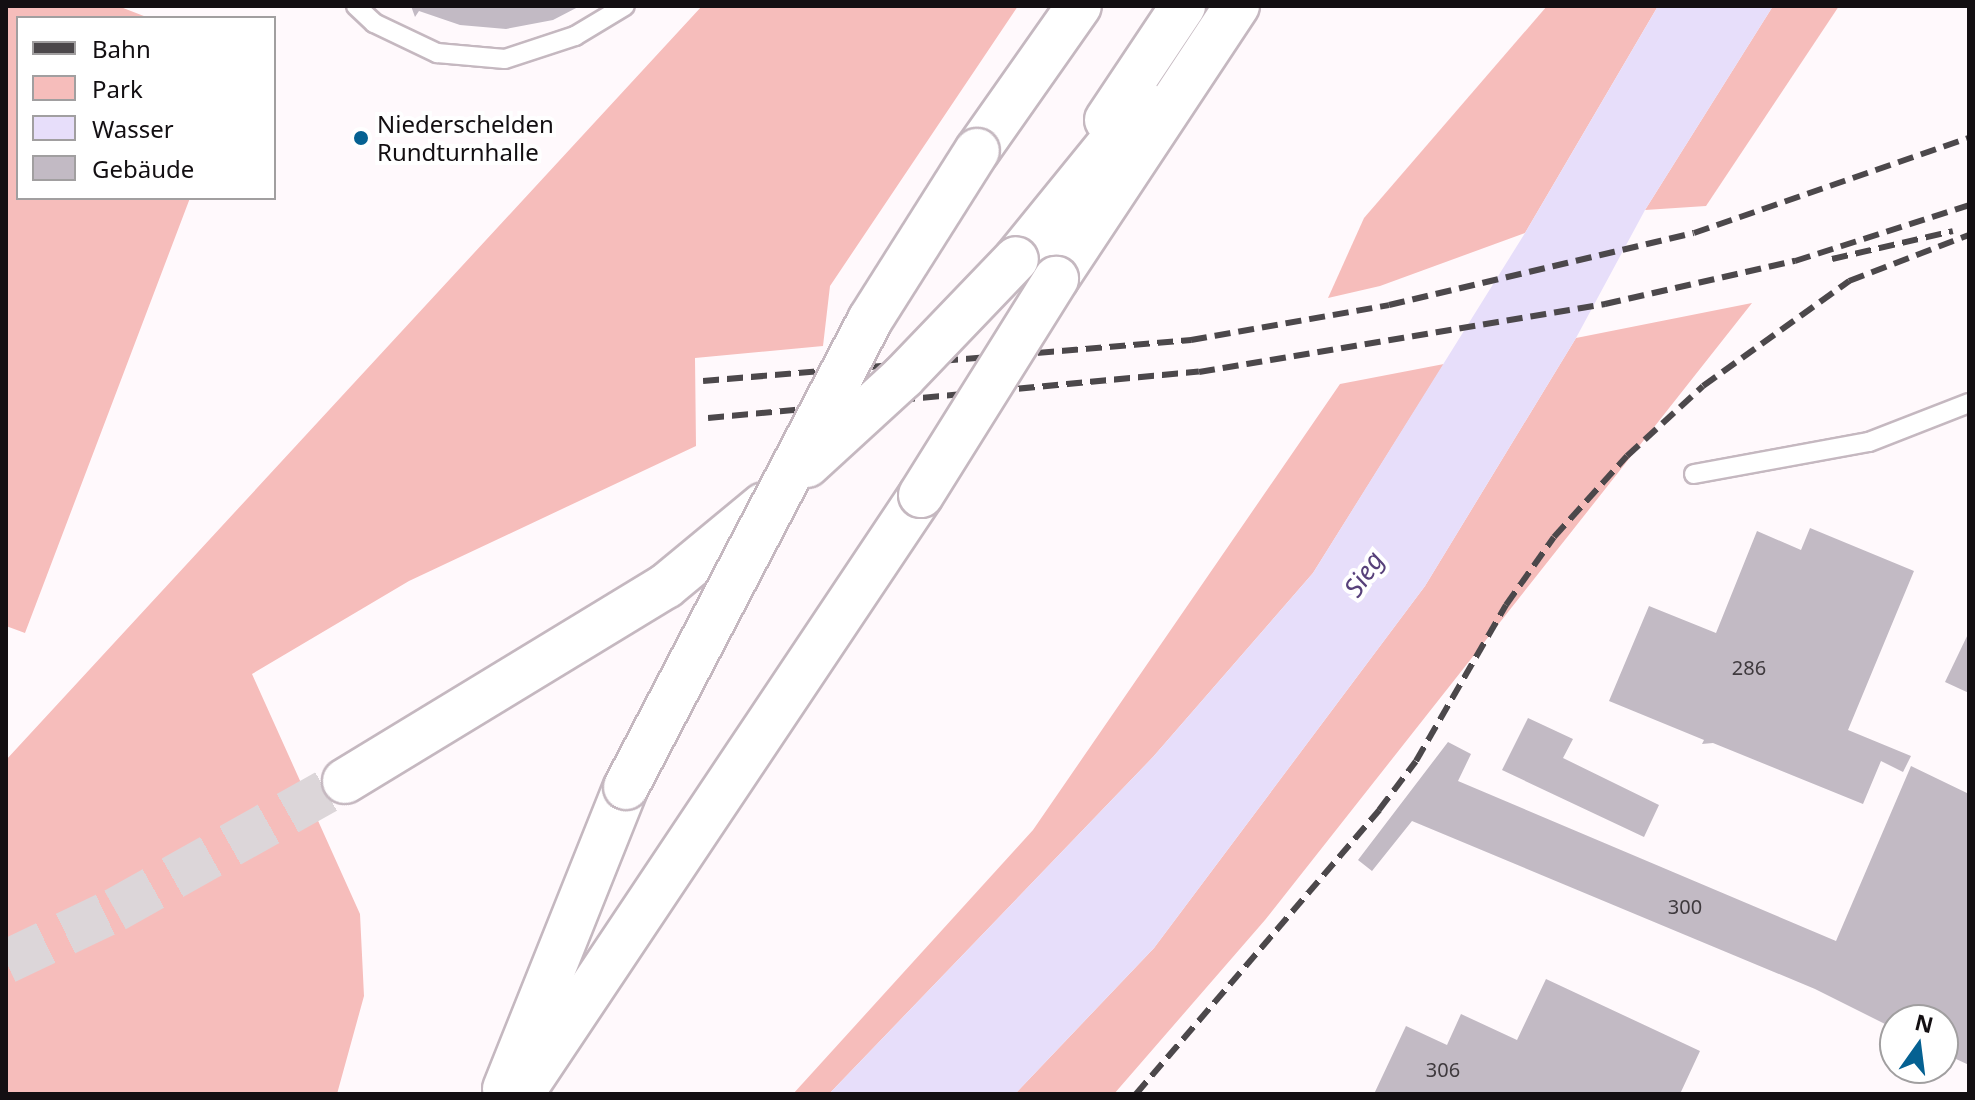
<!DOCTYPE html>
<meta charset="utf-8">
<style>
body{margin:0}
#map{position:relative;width:1975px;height:1100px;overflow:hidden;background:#fff9fc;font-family:"Noto Sans",sans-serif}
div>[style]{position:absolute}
.green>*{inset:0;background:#f6bdbb}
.water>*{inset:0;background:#e7defa}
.building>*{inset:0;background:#c2bac4}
.highway-tunnel>*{height:44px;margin-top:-22px;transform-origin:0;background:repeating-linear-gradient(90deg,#dcd6d9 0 44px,transparent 0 66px)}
.roads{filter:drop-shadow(2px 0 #c5b8c0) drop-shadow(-2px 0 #c5b8c0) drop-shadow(0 2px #c5b8c0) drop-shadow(0 -2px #c5b8c0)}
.lane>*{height:18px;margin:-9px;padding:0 9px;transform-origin:9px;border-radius:9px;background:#fff}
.highway>*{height:44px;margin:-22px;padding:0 22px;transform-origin:22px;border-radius:22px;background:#fff}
.rail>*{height:6px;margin-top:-3px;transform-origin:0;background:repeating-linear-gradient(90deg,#4c484b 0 16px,transparent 0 24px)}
.bridges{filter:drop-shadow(2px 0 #c5b8c0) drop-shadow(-2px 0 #c5b8c0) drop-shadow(0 2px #c5b8c0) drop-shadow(0 -2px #c5b8c0)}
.highway-bridge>*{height:44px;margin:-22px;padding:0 22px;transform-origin:22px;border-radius:22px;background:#fff}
.dots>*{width:22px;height:22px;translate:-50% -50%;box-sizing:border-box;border:4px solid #fff;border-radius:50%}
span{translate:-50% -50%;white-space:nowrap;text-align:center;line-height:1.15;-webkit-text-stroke:8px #fff;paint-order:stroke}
.number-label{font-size:20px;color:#3f3a3e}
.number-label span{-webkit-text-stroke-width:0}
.poi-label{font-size:24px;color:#130f12}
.left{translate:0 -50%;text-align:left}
.water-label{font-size:26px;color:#57407a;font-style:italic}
.frame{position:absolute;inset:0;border:8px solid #130f12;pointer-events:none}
.legend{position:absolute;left:16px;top:16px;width:260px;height:184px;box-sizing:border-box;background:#fff;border:2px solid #a19fa0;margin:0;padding:10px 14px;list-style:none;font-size:24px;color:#130f12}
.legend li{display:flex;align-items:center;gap:16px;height:40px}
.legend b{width:40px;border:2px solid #a19fa0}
.north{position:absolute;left:1879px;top:1004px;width:80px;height:80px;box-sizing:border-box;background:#fff;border:2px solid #a19fa0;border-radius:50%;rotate:14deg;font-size:22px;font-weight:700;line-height:32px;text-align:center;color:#130f12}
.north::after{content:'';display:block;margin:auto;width:28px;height:36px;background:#056192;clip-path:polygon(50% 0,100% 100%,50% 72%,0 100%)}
</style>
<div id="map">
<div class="green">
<div style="clip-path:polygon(6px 6px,118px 6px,149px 18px,18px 18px,18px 198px,190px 198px,25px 633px,6px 626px)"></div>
<div style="clip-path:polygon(702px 6px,1018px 6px,830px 286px,823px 346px,695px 358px,696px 446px,409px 581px,252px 674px,360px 914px,364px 996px,337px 1094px,6px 1094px,6px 760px)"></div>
<div style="clip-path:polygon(1547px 6px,1658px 6px,1525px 233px,1380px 286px,1328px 298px,1364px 218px)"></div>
<div style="clip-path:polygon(1773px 6px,1839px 6px,1706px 206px,1645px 210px)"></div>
<div style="clip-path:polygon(1752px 303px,1265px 920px,1114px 1094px,1015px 1094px,1154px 948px,1425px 586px,1576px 338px)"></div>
<div style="clip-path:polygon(1444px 364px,1313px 573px,1153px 757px,829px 1094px,793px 1094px,1033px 830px,1340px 384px)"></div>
</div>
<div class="water">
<div style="clip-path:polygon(1658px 6px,1773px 6px,1645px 210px,1576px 338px,1425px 586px,1154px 948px,1015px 1094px,829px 1094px,1153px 757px,1313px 573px,1525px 233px)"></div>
</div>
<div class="building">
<div style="clip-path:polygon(411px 6px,580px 6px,553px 20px,506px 29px,460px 25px,419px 11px,415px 17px)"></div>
<div style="clip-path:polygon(1810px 528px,1914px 571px,1848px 730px,1911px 756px,1903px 772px,1881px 761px,1863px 804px,1713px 743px,1702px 744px,1704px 740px,1609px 701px,1649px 606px,1716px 633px,1757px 531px,1801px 550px)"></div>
<div style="clip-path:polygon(1969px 632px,1969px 693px,1945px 682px)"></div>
<div style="clip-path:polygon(1528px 718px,1573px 739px,1563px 758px,1659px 805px,1644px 837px,1502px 770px)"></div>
<div style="clip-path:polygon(1448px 742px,1471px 754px,1458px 781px,1836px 941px,1911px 766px,1969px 794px,1969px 1065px,1943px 1053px,1943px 1020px,1895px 1020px,1895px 1029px,1815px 989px,1412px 821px,1372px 871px,1358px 860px)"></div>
<div style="clip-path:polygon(1546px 979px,1700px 1051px,1680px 1094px,1374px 1094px,1406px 1026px,1447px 1045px,1461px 1014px,1517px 1040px)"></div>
</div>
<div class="highway-tunnel">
<div style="left:6px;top:962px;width:121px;rotate:-25.5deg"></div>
<div style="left:115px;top:910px;width:264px;rotate:-29.3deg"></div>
</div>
<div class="roads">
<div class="lane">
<div style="left:356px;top:6px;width:25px;rotate:43deg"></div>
<div style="left:374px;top:23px;width:70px;rotate:25.5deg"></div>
<div style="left:437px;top:53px;width:68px;rotate:5deg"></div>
<div style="left:505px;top:59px;width:74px;rotate:-18.2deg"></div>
<div style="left:575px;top:36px;width:58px;rotate:-31deg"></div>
<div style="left:1694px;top:474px;width:178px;rotate:-10.4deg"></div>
<div style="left:1869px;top:442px;width:107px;rotate:-21.3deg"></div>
</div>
<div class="highway">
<div style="left:1107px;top:120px;width:137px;rotate:-56.3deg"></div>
<div style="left:977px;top:151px;width:177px;rotate:-54.9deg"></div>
<div style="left:1016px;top:259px;width:201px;rotate:-50.9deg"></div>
<div style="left:1056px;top:279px;width:328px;rotate:-56.5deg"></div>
<div style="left:345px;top:781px;width:376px;rotate:-31.3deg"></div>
<div style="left:666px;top:586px;width:127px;rotate:-39.6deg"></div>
<div style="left:505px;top:1089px;width:325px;rotate:-68.2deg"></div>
<div style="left:521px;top:1094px;width:720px;rotate:-56.27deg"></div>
</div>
</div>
<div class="rail">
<div style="left:1832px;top:259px;width:124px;rotate:-13deg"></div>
<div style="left:703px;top:381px;width:490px;rotate:-4.8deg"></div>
<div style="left:1191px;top:340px;width:201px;rotate:-10deg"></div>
<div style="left:1389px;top:305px;width:313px;rotate:-13.3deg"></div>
<div style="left:1694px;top:233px;width:291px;rotate:-19.1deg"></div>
<div style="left:708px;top:418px;width:493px;rotate:-5.4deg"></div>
<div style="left:1199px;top:372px;width:412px;rotate:-9.5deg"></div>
<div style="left:1605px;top:304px;width:195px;rotate:-12.8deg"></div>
<div style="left:1795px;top:261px;width:183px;rotate:-17.8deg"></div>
<div style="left:1136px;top:1094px;width:374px;rotate:-49.4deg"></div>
<div style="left:1379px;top:810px;width:61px;rotate:-52.9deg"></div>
<div style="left:1416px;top:761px;width:180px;rotate:-60deg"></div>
<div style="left:1506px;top:605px;width:83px;rotate:-54.8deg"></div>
<div style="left:1554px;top:537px;width:109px;rotate:-48deg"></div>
<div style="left:1627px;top:456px;width:103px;rotate:-42.6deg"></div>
<div style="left:1703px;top:386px;width:180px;rotate:-35.7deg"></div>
<div style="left:1849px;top:281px;width:129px;rotate:-21deg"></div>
</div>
<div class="bridges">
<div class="highway-bridge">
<div style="left:807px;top:465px;width:130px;rotate:-42.5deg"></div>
<div style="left:903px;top:377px;width:163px;rotate:-46.2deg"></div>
<div style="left:921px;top:495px;width:255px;rotate:-58deg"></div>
<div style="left:626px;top:787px;width:527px;rotate:-62.41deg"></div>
<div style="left:870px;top:320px;width:200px;rotate:-57.7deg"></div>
</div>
</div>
<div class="dots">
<div style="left:361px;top:138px;background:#056192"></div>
</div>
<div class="number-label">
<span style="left:1749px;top:667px">286</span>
<span style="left:1685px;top:906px">300</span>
<span style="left:1443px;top:1069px">306</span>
</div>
<div class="poi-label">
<span class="left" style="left:377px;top:138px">Niederschelden<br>Rundturnhalle</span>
</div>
<div class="water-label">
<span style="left:1364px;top:574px;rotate:-56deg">Sieg</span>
</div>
<div class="frame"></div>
<ul class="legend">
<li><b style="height:10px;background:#4c484b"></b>Bahn</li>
<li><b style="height:22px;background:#f6bdbb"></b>Park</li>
<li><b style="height:22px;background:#e7defa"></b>Wasser</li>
<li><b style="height:22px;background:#c2bac4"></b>Gebäude</li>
</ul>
<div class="north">N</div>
</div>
